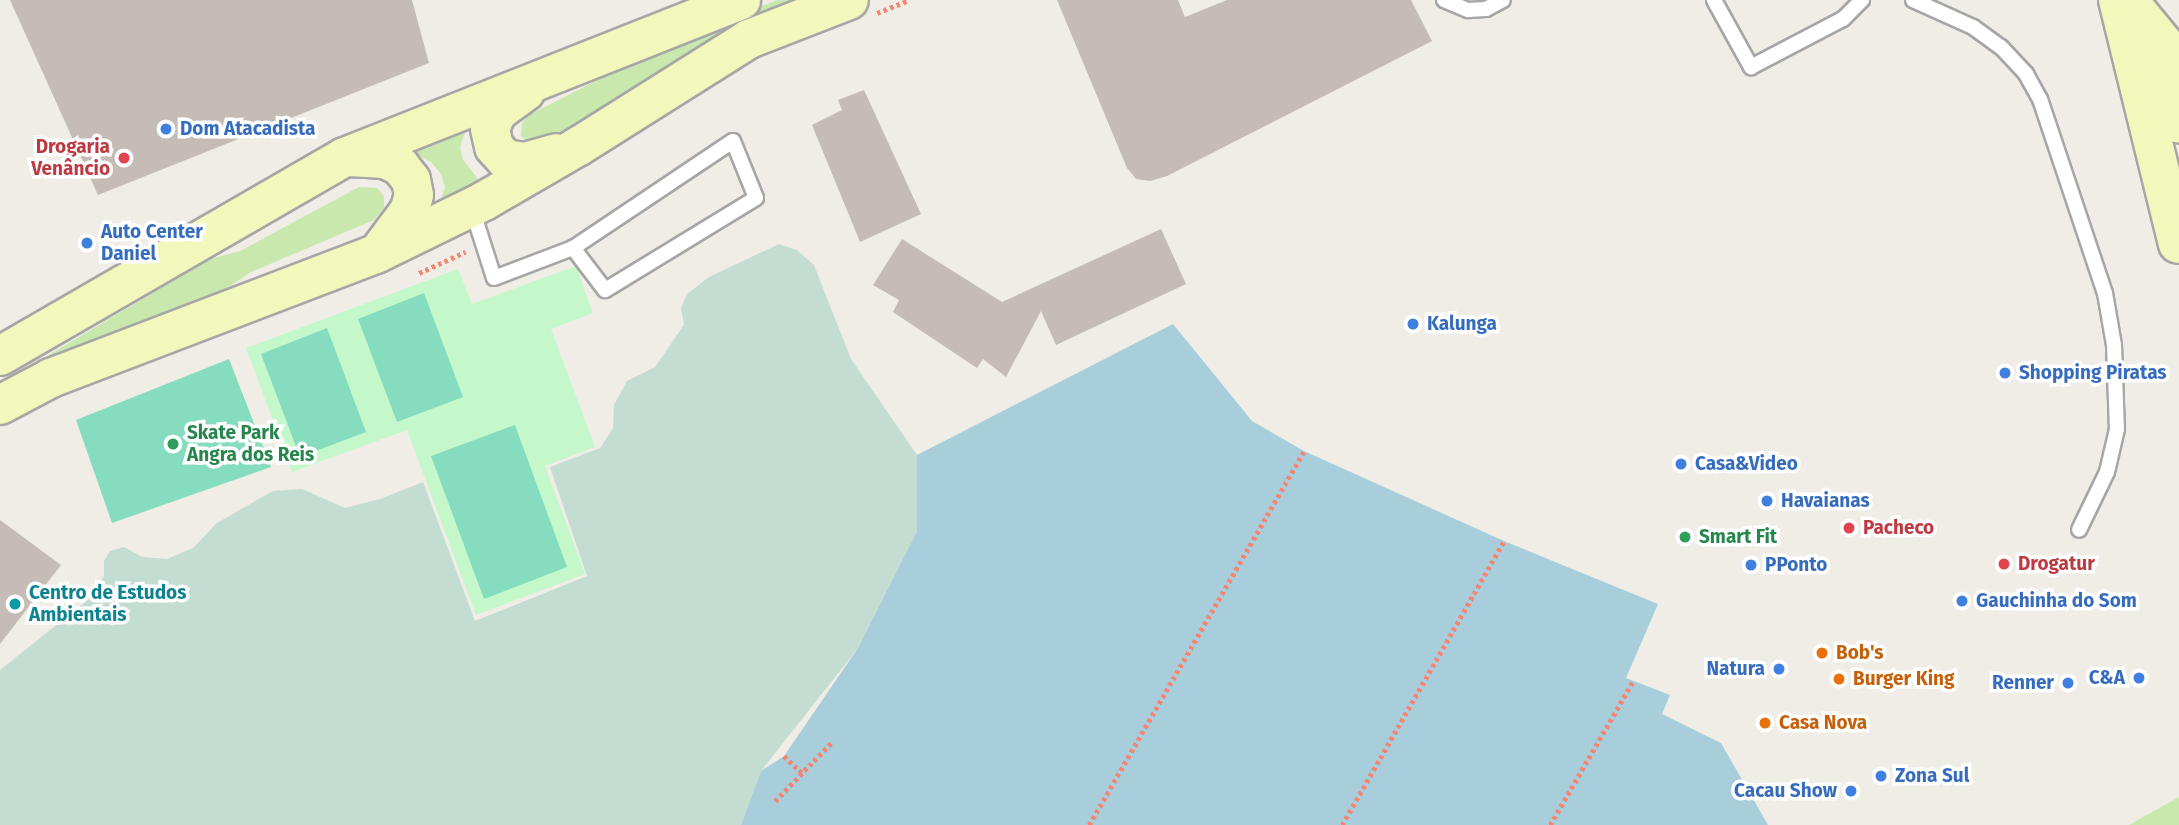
<!DOCTYPE html>
<meta charset="utf-8">
<style>
body{margin:0}
#map{position:relative;width:2179px;height:825px;overflow:hidden;background:#efede6;font-family:"Fira Sans",sans-serif}
div>[style]{position:absolute}
.grass>*{inset:0;background:#c8e8ad}
.wetland>*{inset:0;background:#c3ddd2}
.park>*{inset:0;background:#c4f8cb}
.pitch>*{inset:0;background:#86dcbe}
.water>*{inset:0;background:#a8cedc}
.building>*{inset:0;background:#c4bcb5}
.path>*{height:4.5px;margin-top:-2.25px;transform-origin:0;background:repeating-linear-gradient(90deg,#f58471 0 3.5px,transparent 0 7px)}
.roads{filter:drop-shadow(2px 0 #a6a6a6) drop-shadow(-2px 0 #a6a6a6) drop-shadow(0 2px #a6a6a6) drop-shadow(0 -2px #a6a6a6)}
.service>*{height:14px;margin:-7px;padding:0 7px;transform-origin:7px;border-radius:7px;background:#fff}
.secondary>*{height:38px;margin:-19px;padding:0 19px;transform-origin:19px;border-radius:19px;background:#f2f7bc}
.dots>*{width:19px;height:19px;translate:-50% -50%;box-sizing:border-box;border:4px solid #fff;border-radius:50%}
span{translate:-50% -50%;white-space:nowrap;text-align:center;line-height:1.15;-webkit-text-stroke:7px #fff;paint-order:stroke}
.shop-label{font-size:19px;color:#366cbe;font-weight:700}
.left{translate:0 -50%;text-align:left}
.right{translate:-100% -50%;text-align:right}
.health-label{font-size:19px;color:#be3a42;font-weight:700}
.leisure-label{font-size:19px;color:#27864d;font-weight:700}
.culture-label{font-size:19px;color:#0d838f;font-weight:700}
.food-label{font-size:19px;color:#c56008;font-weight:700}
</style>
<div id="map">
<div class="grass">
<div style="clip-path:polygon(777px 0,817px 0,684px 60px,542px 143px,530px 144px,521px 136px,522px 123px,529px 115px,674px 41px)"></div>
<div style="clip-path:polygon(467px 125px,460px 148px,463px 160px,479px 180px,497px 182px,440px 203px,445px 187px,441px 174px,431px 162px,405px 150px)"></div>
<div style="clip-path:polygon(359px 187px,377px 188px,384px 196px,384px 208px,374px 220px,251px 272px,194px 310px,0 384px,210px 259px,240px 251px)"></div>
<div style="clip-path:polygon(2179px 797px,2179px 825px,2129px 825px)"></div>
</div>
<div class="wetland">
<div style="clip-path:polygon(779px 244px,797px 250px,814px 265px,851px 359px,917px 455px,917px 531px,858px 648px,761px 771px,741px 825px,0 825px,0 670px,89px 599px,104px 576px,104px 561px,110px 551px,124px 547px,142px 557px,167px 559px,193px 548px,217px 523px,273px 491px,302px 489px,345px 508px,380px 499px,423px 482px,475px 621px,587px 576px,550px 467px,600px 448px,613px 428px,614px 405px,627px 381px,655px 367px,684px 325px,681px 308px,687px 294px,709px 277px)"></div>
</div>
<div class="park">
<div style="clip-path:polygon(576px 266px,593px 313px,551px 329px,595px 447px,545px 466px,585px 574px,476px 615px,407px 430px,292px 472px,246px 348px,458px 269px,472px 304px)"></div>
</div>
<div class="pitch">
<div style="clip-path:polygon(424px 293px,463px 397px,397px 422px,358px 319px)"></div>
<div style="clip-path:polygon(327px 328px,366px 432px,300px 457px,261px 354px)"></div>
<div style="clip-path:polygon(229px 359px,271px 467px,112px 523px,76px 420px)"></div>
<div style="clip-path:polygon(515px 425px,567px 567px,484px 599px,431px 456px)"></div>
</div>
<div class="water">
<div style="clip-path:polygon(1173px 324px,1252px 421px,1304px 451px,1504px 541px,1658px 604px,1626px 678px,1670px 695px,1662px 714px,1721px 743px,1768px 825px,741px 825px,761px 771px,784px 756px,858px 648px,917px 531px,917px 455px)"></div>
</div>
<div class="building">
<div style="clip-path:polygon(10px 0,412px 0,429px 63px,98px 195px)"></div>
<div style="clip-path:polygon(1057px 0,1178px 0,1185px 17px,1227px 0,1411px 0,1432px 41px,1167px 176px,1150px 181px,1136px 179px,1127px 168px)"></div>
<div style="clip-path:polygon(864px 90px,921px 214px,860px 242px,812px 125px,842px 110px,838px 100px)"></div>
<div style="clip-path:polygon(1161px 229px,1186px 284px,1056px 345px,1041px 311px,1006px 377px,983px 359px,977px 368px,893px 312px,899px 300px,873px 285px,902px 239px,1002px 302px)"></div>
<div style="clip-path:polygon(0 520px,61px 565px,0 644px)"></div>
</div>
<div class="path">
<div style="left:877px;top:13px;width:35px;rotate:-22deg"></div>
<div style="left:419px;top:273px;width:51px;rotate:-24.5deg"></div>
<div style="left:784px;top:756px;width:25px;rotate:43deg"></div>
<div style="left:775px;top:801px;width:81px;rotate:-46deg"></div>
<div style="left:1089px;top:825px;width:431px;rotate:-60.1deg"></div>
<div style="left:1342px;top:825px;width:327px;rotate:-60.3deg"></div>
<div style="left:1550px;top:825px;width:166px;rotate:-60deg"></div>
</div>
<div class="roads">
<div class="service">
<div style="left:1444px;top:0;width:26px;rotate:23deg"></div>
<div style="left:1468px;top:10px;width:18px;rotate:-3deg"></div>
<div style="left:1486px;top:9px;width:19px;rotate:-28deg"></div>
<div style="left:1714px;top:0;width:77px;rotate:61.1deg"></div>
<div style="left:1751px;top:67px;width:104px;rotate:-27.6deg"></div>
<div style="left:1843px;top:19px;width:27px;rotate:-45deg"></div>
<div style="left:1913px;top:0;width:66px;rotate:24.2deg"></div>
<div style="left:1973px;top:27px;width:34px;rotate:36deg"></div>
<div style="left:2001px;top:47px;width:37px;rotate:47deg"></div>
<div style="left:2026px;top:74px;width:29px;rotate:61deg"></div>
<div style="left:2040px;top:99px;width:205px;rotate:71.5deg"></div>
<div style="left:2105px;top:293px;width:53px;rotate:80.2deg"></div>
<div style="left:2114px;top:345px;width:84px;rotate:88deg"></div>
<div style="left:2117px;top:429px;width:44px;rotate:103.1deg"></div>
<div style="left:2107px;top:472px;width:64px;rotate:115.8deg"></div>
<div style="left:472px;top:209px;width:72px;rotate:72.3deg"></div>
<div style="left:494px;top:278px;width:85px;rotate:-20.8deg"></div>
<div style="left:573px;top:248px;width:192px;rotate:-33.8deg"></div>
<div style="left:733px;top:141px;width:61px;rotate:68deg"></div>
<div style="left:756px;top:198px;width:177px;rotate:148.6deg"></div>
<div style="left:605px;top:290px;width:53px;rotate:-127.3deg"></div>
</div>
<div class="secondary">
<div style="left:2118px;top:0;width:251px;rotate:76.2deg"></div>
<div style="left:2128px;top:0;width:80px;rotate:50.6deg"></div>
<div style="left:2151px;top:66px;width:64px;rotate:64.2deg"></div>
<div style="left:525px;top:92px;width:34px;rotate:144deg"></div>
<div style="left:497px;top:112px;width:18px;rotate:112deg"></div>
<div style="left:490px;top:129px;width:18px;rotate:77deg"></div>
<div style="left:494px;top:147px;width:16px;rotate:47deg"></div>
<div style="left:505px;top:159px;width:20px;rotate:9deg"></div>
<div style="left:525px;top:162px;width:32px;rotate:-16deg"></div>
<div style="left:348px;top:157px;width:37px;rotate:3deg"></div>
<div style="left:385px;top:159px;width:17px;rotate:25deg"></div>
<div style="left:400px;top:166px;width:18px;rotate:52deg"></div>
<div style="left:411px;top:180px;width:15px;rotate:79deg"></div>
<div style="left:414px;top:195px;width:17px;rotate:107deg"></div>
<div style="left:409px;top:211px;width:49px;rotate:126.6deg"></div>
<div style="left:0;top:356px;width:398px;rotate:-30deg"></div>
<div style="left:345px;top:157px;width:426px;rotate:-21.6deg"></div>
<div style="left:0;top:405px;width:58px;rotate:-27.9deg"></div>
<div style="left:51px;top:378px;width:348px;rotate:-20.9deg"></div>
<div style="left:376px;top:254px;width:120px;rotate:-26.1deg"></div>
<div style="left:484px;top:201px;width:110px;rotate:-30.1deg"></div>
<div style="left:579px;top:146px;width:201px;rotate:-32.2deg"></div>
<div style="left:749px;top:39px;width:107px;rotate:-21.3deg"></div>
</div>
</div>
<div class="dots">
<div style="left:166px;top:129px;background:#3f7fe0"></div>
<div style="left:124px;top:158px;background:#e0444e"></div>
<div style="left:87px;top:243px;background:#3f7fe0"></div>
<div style="left:1413px;top:324px;background:#3f7fe0"></div>
<div style="left:2005px;top:373px;background:#3f7fe0"></div>
<div style="left:173px;top:444px;background:#2e9e5b"></div>
<div style="left:1681px;top:464px;background:#3f7fe0"></div>
<div style="left:1767px;top:501px;background:#3f7fe0"></div>
<div style="left:1849px;top:528px;background:#e0444e"></div>
<div style="left:1685px;top:537px;background:#2e9e5b"></div>
<div style="left:2004px;top:564px;background:#e0444e"></div>
<div style="left:1751px;top:565px;background:#3f7fe0"></div>
<div style="left:1962px;top:601px;background:#3f7fe0"></div>
<div style="left:15px;top:604px;background:#0f9aa8"></div>
<div style="left:1822px;top:653px;background:#e8710a"></div>
<div style="left:1779px;top:669px;background:#3f7fe0"></div>
<div style="left:2139px;top:678px;background:#3f7fe0"></div>
<div style="left:1839px;top:679px;background:#e8710a"></div>
<div style="left:2068px;top:683px;background:#3f7fe0"></div>
<div style="left:1765px;top:723px;background:#e8710a"></div>
<div style="left:1881px;top:776px;background:#3f7fe0"></div>
<div style="left:1851px;top:791px;background:#3f7fe0"></div>
</div>
<div class="shop-label">
<span class="left" style="left:180px;top:129px">Dom Atacadista</span>
<span class="left" style="left:101px;top:243px">Auto Center<br>Daniel</span>
<span class="left" style="left:1427px;top:324px">Kalunga</span>
<span class="left" style="left:2019px;top:373px">Shopping Piratas</span>
<span class="left" style="left:1695px;top:464px">Casa&amp;Video</span>
<span class="left" style="left:1781px;top:501px">Havaianas</span>
<span class="left" style="left:1765px;top:565px">PPonto</span>
<span class="left" style="left:1976px;top:601px">Gauchinha do Som</span>
<span class="right" style="left:1765px;top:669px">Natura</span>
<span class="right" style="left:2125px;top:678px">C&amp;A</span>
<span class="right" style="left:2054px;top:683px">Renner</span>
<span class="left" style="left:1895px;top:776px">Zona Sul</span>
<span class="right" style="left:1837px;top:791px">Cacau Show</span>
</div>
<div class="health-label">
<span class="right" style="left:110px;top:158px">Drogaria<br>Venâncio</span>
<span class="left" style="left:1863px;top:528px">Pacheco</span>
<span class="left" style="left:2018px;top:564px">Drogatur</span>
</div>
<div class="leisure-label">
<span class="left" style="left:187px;top:444px">Skate Park<br>Angra dos Reis</span>
<span class="left" style="left:1699px;top:537px">Smart Fit</span>
</div>
<div class="culture-label">
<span class="left" style="left:29px;top:604px">Centro de Estudos<br>Ambientais</span>
</div>
<div class="food-label">
<span class="left" style="left:1836px;top:653px">Bob's</span>
<span class="left" style="left:1853px;top:679px">Burger King</span>
<span class="left" style="left:1779px;top:723px">Casa Nova</span>
</div>
</div>
